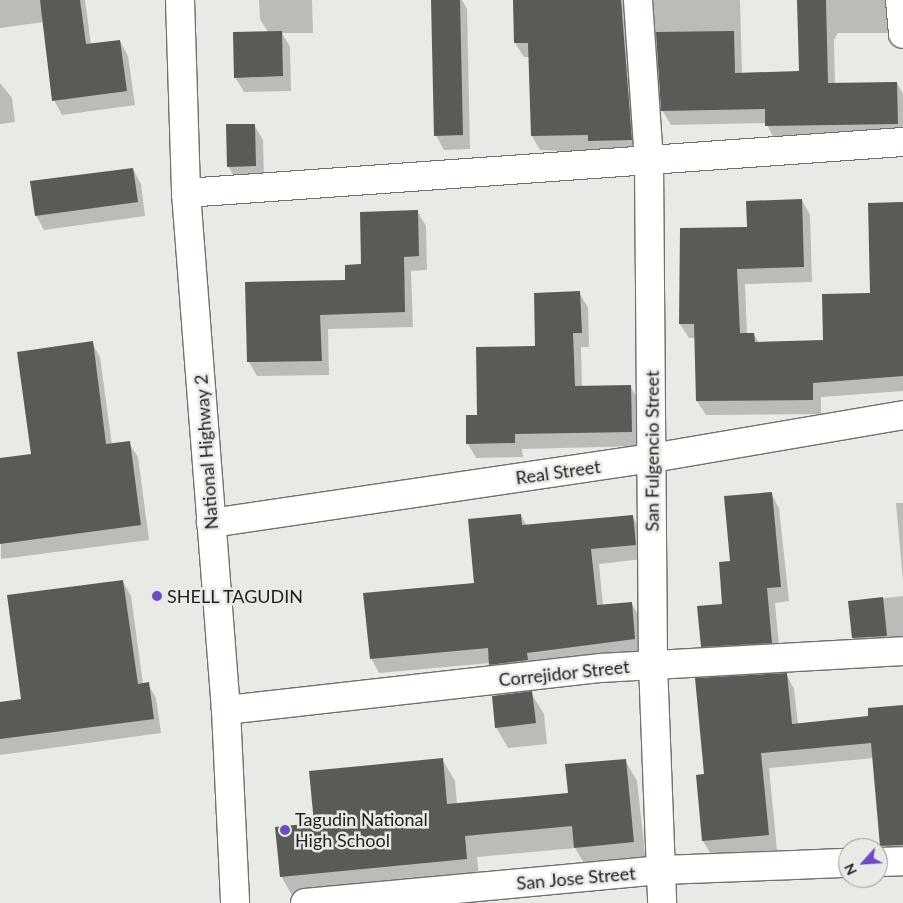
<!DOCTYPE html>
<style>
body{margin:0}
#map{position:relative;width:903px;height:903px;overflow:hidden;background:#e8ebe5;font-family:Lato,sans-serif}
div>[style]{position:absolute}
.shadow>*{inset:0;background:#0003}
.building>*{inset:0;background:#595b56}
.roads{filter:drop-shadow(1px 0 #70726d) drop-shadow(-1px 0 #70726d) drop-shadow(0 1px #70726d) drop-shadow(0 -1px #70726d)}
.minor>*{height:28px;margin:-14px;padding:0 14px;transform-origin:14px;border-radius:14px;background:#fff}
.highway>*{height:28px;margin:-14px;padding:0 14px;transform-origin:14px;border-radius:14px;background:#fff}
.dots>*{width:14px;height:14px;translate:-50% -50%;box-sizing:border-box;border:2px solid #e8ebe5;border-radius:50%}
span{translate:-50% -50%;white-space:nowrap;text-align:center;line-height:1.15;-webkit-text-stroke:5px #e8ebe5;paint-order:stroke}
.street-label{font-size:18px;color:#1f201e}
.poi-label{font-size:18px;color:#1f201e}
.left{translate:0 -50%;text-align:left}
.north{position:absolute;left:838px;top:838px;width:50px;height:50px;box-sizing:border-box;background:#e8ebe5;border:1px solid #989a95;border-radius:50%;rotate:244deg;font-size:14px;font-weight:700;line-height:20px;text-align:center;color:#1f201e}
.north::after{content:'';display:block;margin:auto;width:18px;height:22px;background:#6c4bc4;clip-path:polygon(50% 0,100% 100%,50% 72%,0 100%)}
</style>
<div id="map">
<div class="shadow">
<div style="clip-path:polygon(0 0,85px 0,91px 45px,120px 41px,128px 56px,135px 105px,62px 115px,54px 100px,44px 22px,0 28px)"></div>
<div style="clip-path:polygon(259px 0,312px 0,313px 33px,282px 33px,290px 47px,291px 91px,244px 92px,235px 77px,268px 32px,260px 19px)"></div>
<div style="clip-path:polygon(433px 0,462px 0,467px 9px,470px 149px,444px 150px,436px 135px)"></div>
<div style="clip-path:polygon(514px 0,643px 0,639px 154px,540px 150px,532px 136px,530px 57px,524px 57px,515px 43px)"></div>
<div style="clip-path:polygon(652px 0,751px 0,740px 0,742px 74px,800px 72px,798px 0,903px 0,894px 33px,838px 33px,834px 40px,835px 84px,897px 83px,903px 94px,903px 138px,775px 140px,766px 123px,671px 125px,662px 110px)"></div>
<div style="clip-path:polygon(0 83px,12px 98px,15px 122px,0 124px)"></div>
<div style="clip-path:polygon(254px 125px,263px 140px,264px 180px,237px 181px,228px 166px)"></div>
<div style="clip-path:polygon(133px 169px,141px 184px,145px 216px,44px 230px,36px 215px)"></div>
<div style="clip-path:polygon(802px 200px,810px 215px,812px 282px,745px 284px,747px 334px,754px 334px,759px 343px,824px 341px,872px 294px,903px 204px,903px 391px,821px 397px,821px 414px,706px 415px,697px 401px,695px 338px,689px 338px,680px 324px,748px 228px)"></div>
<div style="clip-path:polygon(417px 211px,426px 226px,427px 270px,411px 271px,413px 327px,328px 329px,329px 375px,257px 376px,249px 362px,347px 281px)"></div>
<div style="clip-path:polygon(579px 293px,588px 307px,589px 347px,581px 347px,582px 387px,630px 386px,639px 401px,640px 446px,522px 449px,523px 457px,476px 458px,468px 444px,479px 416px)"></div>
<div style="clip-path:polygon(92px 343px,100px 357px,112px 445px,129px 443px,138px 457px,149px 540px,1px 559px,0 459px,33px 455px)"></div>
<div style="clip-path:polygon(771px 493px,779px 508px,789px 601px,775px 603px,780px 657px,711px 661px,702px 646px,724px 605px,732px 562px)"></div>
<div style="clip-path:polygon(896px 503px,903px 503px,903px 581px)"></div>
<div style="clip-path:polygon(521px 516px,527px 526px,632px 516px,641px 531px,643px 559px,599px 564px,603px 606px,632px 604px,640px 618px,643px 653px,499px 679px,490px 663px,379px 673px,371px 658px,475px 584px)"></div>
<div style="clip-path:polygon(123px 582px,131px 596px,143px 684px,148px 684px,156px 698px,161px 733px,0 755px,0 703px,22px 700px)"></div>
<div style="clip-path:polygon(903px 596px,903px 646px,862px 652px,853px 638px,850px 602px)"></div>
<div style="clip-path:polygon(786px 674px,794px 689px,798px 724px,870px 717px,903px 706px,903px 851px,889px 852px,881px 837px,874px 758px,769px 768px,777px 850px,712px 856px,703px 841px,697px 776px,705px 776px)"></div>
<div style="clip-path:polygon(531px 693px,544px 714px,547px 744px,508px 748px,496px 727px)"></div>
<div style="clip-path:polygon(442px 759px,455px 781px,457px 805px,570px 795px,625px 760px,637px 781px,646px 863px,587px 868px,575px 848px,477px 857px,479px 880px,293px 897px,281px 876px,315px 824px)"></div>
</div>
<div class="building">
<div style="clip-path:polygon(40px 0,80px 0,86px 44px,120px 40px,127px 91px,52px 101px)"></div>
<div style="clip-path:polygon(431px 0,460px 0,463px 135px,434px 136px)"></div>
<div style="clip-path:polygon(513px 0,621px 0,632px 140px,588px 141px,588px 135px,531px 136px,528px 43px,514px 43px)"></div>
<div style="clip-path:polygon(797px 0,826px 0,828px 83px,897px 82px,898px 124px,765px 126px,765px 109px,661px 111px,656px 32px,734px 31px,735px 73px,799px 71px)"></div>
<div style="clip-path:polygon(282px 31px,283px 76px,234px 78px,233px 32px)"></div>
<div style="clip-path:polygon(226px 124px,255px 124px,256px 166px,227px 167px)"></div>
<div style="clip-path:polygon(133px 168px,138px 202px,35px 216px,30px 181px)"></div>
<div style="clip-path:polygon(802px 199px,804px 267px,737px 269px,740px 333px,754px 333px,755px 342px,823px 340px,822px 294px,870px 293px,868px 203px,903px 202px,903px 376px,813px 383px,813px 400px,696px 401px,694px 324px,679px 324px,680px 228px,747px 227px,746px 201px)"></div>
<div style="clip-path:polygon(418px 210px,419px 256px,404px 257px,405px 312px,320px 315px,322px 361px,247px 362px,245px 282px,345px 280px,345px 265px,361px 264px,360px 212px)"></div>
<div style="clip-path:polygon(580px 291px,582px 333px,573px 333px,575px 386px,631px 385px,632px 432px,515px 434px,515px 443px,466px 444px,466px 415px,477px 415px,476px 347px,535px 346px,534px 293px)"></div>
<div style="clip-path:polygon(93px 341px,106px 444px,130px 441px,141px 525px,0 544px,0 458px,31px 454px,17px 352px)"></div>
<div style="clip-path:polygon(772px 492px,781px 587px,767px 588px,772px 643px,701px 647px,697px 606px,722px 604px,719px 562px,730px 561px,724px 496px)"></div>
<div style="clip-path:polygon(521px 514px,522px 525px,633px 515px,636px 545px,591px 549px,597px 605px,632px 602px,635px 639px,527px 653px,528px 660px,489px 665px,488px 648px,370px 659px,363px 593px,474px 583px,468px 519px)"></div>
<div style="clip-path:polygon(123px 580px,138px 684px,149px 682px,154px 719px,0 739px,0 702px,21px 699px,7px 595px)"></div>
<div style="clip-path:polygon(883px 597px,887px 636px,852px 638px,848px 601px)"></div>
<div style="clip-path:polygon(787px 673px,792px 724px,868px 716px,868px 708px,903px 705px,903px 845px,880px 846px,871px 743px,761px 753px,769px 835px,702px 841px,696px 775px,704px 774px,695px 678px)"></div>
<div style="clip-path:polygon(532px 691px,536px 723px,495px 728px,492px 696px)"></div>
<div style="clip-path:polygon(443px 758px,447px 804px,568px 793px,565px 764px,626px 759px,634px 842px,574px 848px,572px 826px,465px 836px,467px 859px,280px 877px,275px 827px,314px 823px,309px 771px)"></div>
</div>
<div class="roads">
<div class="minor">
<div style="left:638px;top:0;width:162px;rotate:86.1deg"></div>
<div style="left:649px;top:162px;width:502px;rotate:89.54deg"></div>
<div style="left:653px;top:664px;width:239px;rotate:87.8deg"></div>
<div style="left:900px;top:0;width:34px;rotate:85deg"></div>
<div style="left:186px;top:193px;width:719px;rotate:-4.07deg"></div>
<div style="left:211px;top:523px;width:446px;rotate:-8.4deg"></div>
<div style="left:652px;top:458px;width:255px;rotate:-9.7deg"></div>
<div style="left:226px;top:710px;width:377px;rotate:-6.4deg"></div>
<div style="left:601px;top:668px;width:302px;rotate:-3.2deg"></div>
<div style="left:878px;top:862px;width:25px;rotate:-2deg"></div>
<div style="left:305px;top:903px;width:359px;rotate:-5.3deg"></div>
<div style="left:662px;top:870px;width:186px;rotate:-2.2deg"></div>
</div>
<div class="highway">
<div style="left:180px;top:0;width:193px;rotate:88.2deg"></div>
<div style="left:186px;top:193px;width:519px;rotate:85.58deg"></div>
<div style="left:226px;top:710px;width:193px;rotate:87.3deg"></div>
</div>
</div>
<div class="dots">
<div style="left:157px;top:596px;background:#6c4bc4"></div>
<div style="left:285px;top:830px;background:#6c4bc4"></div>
</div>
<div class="street-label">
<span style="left:652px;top:451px;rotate:-90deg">San Fulgencio Street</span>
<span style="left:206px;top:452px;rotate:-94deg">National Highway 2</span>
<span style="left:558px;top:472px;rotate:-8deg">Real Street</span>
<span style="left:564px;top:673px;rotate:-6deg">Correjidor Street</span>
<span style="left:576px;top:878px;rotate:-5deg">San Jose Street</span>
</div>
<div class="poi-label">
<span class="left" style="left:167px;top:596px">SHELL TAGUDIN</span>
<span class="left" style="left:295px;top:830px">Tagudin National<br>High School</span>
</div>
<div class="north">N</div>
</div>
